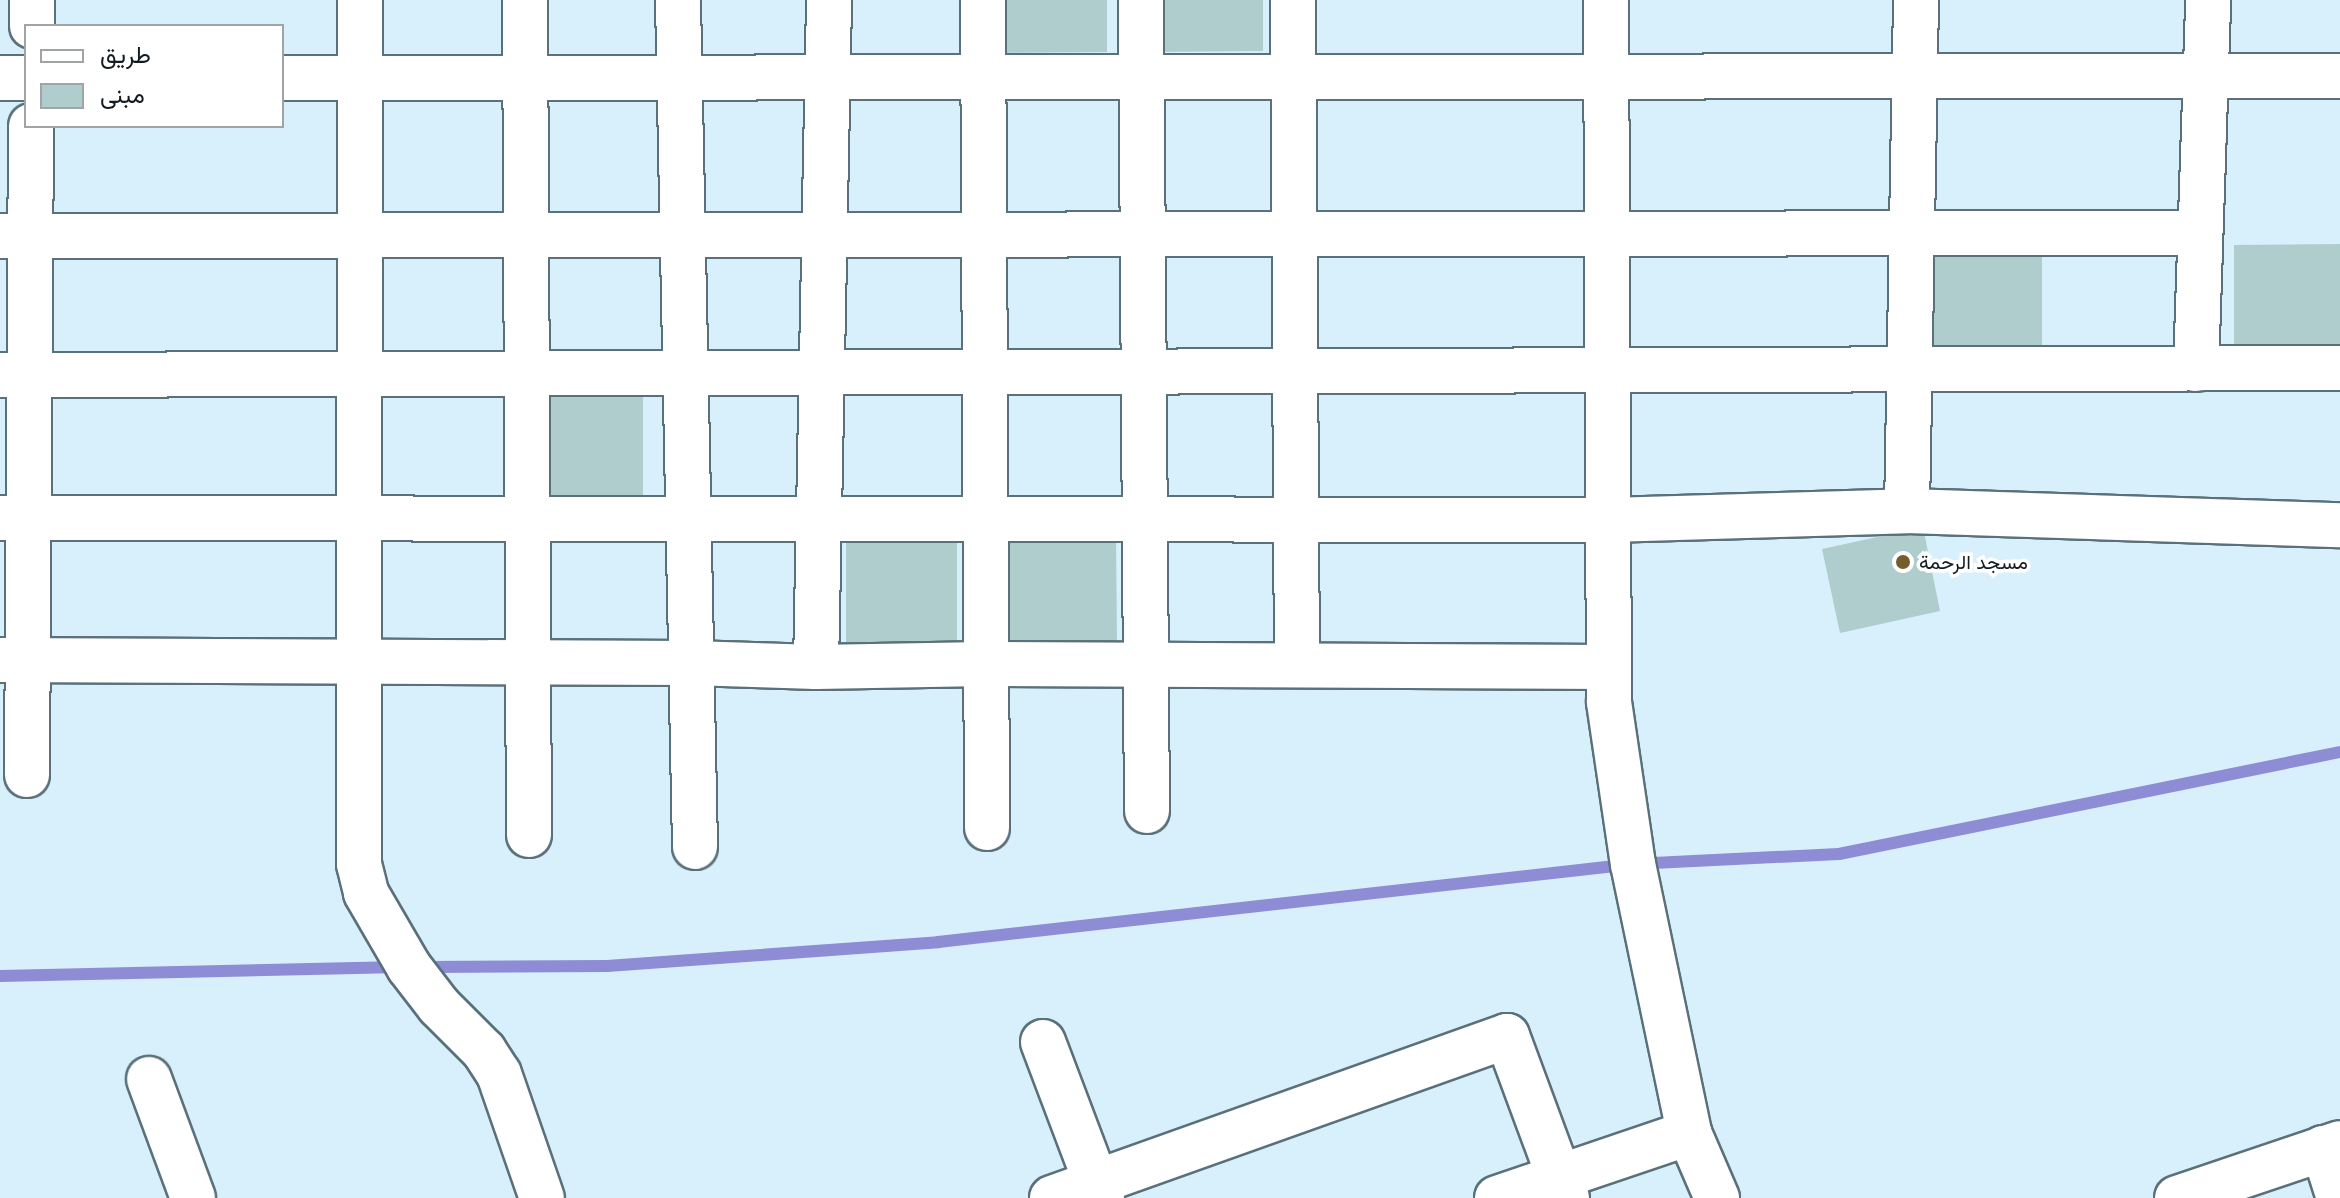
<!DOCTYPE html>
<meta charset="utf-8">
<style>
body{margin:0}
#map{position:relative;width:2340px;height:1198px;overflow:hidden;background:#d7f0fb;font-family:Poppins,Vazirmatn,sans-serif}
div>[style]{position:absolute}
.stream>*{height:12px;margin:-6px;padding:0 6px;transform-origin:6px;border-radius:6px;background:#8e8cd4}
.building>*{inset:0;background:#b0cdce}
.roads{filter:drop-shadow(2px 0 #5a707a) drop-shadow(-2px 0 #5a707a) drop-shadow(0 2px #5a707a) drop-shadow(0 -2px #5a707a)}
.minor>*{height:44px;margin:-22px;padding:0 22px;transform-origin:22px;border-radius:22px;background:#fff}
.dots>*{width:22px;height:22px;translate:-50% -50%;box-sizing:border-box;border:4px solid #fff;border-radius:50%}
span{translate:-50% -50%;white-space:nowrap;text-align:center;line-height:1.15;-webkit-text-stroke:7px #fff;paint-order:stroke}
.poi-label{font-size:20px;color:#121b1f}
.left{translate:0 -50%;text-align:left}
.legend{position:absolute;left:24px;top:24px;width:260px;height:104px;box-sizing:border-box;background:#fff;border:2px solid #a0a4a5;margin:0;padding:10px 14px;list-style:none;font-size:24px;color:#121b1f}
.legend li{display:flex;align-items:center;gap:16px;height:40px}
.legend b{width:40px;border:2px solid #a0a4a5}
</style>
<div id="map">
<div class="stream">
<div style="left:423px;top:967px;width:184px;rotate:-0.3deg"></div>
<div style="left:607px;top:966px;width:332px;rotate:-4.1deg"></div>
<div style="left:938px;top:942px;width:699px;rotate:-6.4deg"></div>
<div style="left:1633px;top:864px;width:206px;rotate:-2.8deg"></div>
<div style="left:1839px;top:854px;width:511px;rotate:-11.51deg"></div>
<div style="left:0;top:976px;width:401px;rotate:-1.3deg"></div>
</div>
<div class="building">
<div style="clip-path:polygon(995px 0,1107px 0,1107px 52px,995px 53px)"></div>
<div style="clip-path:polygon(1152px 0,1263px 0,1263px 51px,1152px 52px)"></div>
<div style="clip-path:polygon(2042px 243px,2042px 354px,1931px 355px,1930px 244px)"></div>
<div style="clip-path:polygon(2340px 244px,2340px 355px,2234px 356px,2234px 245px)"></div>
<div style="clip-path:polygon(643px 390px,643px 500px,532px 501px,532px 391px)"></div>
<div style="clip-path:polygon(1923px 527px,1940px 611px,1840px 633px,1822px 549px)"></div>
<div style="clip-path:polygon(957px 534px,957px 645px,846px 646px,846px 535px)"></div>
<div style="clip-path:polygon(1006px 535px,1116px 535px,1117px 645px,1006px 646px)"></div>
</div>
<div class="roads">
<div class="minor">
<div style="left:360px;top:0;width:864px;rotate:90.07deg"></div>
<div style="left:359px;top:864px;width:30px;rotate:76deg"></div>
<div style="left:366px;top:893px;width:86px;rotate:59.8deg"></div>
<div style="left:409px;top:967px;width:49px;rotate:52.4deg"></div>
<div style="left:439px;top:1006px;width:64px;rotate:45deg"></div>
<div style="left:484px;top:1051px;width:27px;rotate:57deg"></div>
<div style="left:499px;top:1074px;width:131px;rotate:70.9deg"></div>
<div style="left:525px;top:0;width:835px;rotate:89.73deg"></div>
<div style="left:678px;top:0;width:847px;rotate:88.85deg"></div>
<div style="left:983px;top:0;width:828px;rotate:89.72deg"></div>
<div style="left:1141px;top:0;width:811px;rotate:89.58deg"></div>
<div style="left:1293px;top:0;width:665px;rotate:89.66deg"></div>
<div style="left:1606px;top:0;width:702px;rotate:89.76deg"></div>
<div style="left:1609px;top:702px;width:164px;rotate:81.6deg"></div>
<div style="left:1633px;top:864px;width:275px;rotate:78.2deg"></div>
<div style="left:1689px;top:1133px;width:71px;rotate:66.7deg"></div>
<div style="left:32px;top:26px;width:26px;rotate:-90deg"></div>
<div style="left:0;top:78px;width:26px"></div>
<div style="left:282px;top:78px;width:2058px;rotate:-0.06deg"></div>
<div style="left:0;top:236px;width:2198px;rotate:-0.08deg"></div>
<div style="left:2196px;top:369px;width:369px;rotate:-88.1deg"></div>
<div style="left:0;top:375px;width:2340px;rotate:-0.17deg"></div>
<div style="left:1907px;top:511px;width:511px;rotate:-88.99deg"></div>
<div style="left:0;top:518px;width:1609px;rotate:0.07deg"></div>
<div style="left:1609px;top:520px;width:298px;rotate:-1.7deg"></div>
<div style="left:1907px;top:511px;width:433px;rotate:1.9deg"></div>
<div style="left:0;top:660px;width:691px;rotate:0.25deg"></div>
<div style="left:691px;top:663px;width:125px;rotate:1.8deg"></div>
<div style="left:816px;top:667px;width:170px;rotate:-1deg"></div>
<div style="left:986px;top:664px;width:623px;rotate:0.28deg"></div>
<div style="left:816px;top:667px;width:667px;rotate:-88.88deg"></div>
<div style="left:27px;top:775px;width:649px;rotate:-89.65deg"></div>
<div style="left:1043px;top:1042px;width:167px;rotate:69.3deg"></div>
<div style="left:149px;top:1079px;width:127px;rotate:69.7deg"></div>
<div style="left:2323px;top:1148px;width:52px;rotate:72.3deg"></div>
<div style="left:1052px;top:1198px;width:483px;rotate:-19.6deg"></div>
<div style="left:1507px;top:1036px;width:173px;rotate:69.7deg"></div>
<div style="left:1497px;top:1198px;width:203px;rotate:-18.7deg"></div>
<div style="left:2177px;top:1198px;width:172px;rotate:-18.6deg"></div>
</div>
</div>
<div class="dots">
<div style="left:1903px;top:562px;background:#755e2e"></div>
</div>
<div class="poi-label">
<span class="left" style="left:1919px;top:562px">مسجد الرحمة</span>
</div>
<ul class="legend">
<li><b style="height:10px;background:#fff"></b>طريق</li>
<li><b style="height:22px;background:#b0cdce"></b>مبنى</li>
</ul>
</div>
